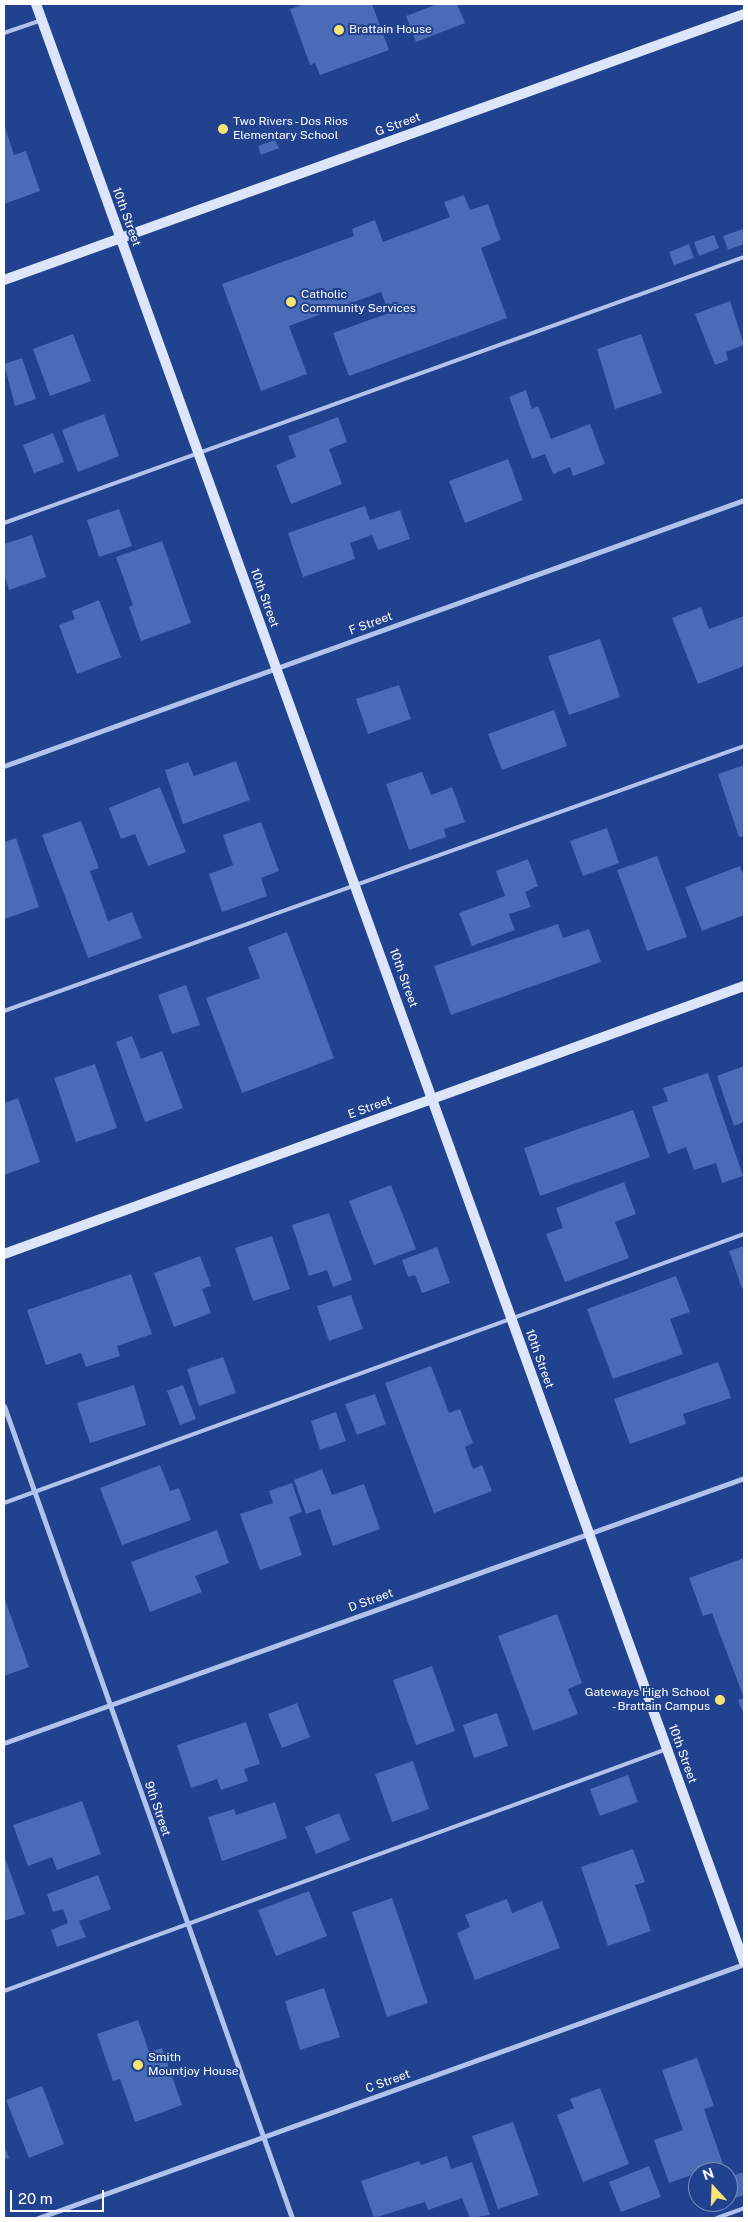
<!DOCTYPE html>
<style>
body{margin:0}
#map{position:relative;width:748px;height:2222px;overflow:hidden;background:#21428e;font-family:"Public Sans",sans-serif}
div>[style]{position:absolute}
.building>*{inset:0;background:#4a6bb5}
.lane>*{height:4px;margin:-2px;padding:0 2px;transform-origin:2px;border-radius:2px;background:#b1c3ec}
.street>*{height:5px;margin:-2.5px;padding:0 2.5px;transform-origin:2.5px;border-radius:2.5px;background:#b1c3ec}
.secondary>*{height:10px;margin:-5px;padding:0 5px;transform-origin:5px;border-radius:5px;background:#dce5f9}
.dots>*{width:14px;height:14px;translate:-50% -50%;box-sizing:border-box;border:2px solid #21428e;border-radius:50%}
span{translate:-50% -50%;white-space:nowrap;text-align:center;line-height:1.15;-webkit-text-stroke:4px #21428e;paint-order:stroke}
.poi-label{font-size:12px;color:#fff}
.left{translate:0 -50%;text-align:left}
.right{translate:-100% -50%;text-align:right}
.street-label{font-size:12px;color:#fff}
.frame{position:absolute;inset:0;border:5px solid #fff;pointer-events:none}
.north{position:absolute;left:688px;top:2162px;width:50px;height:50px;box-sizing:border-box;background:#21428e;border:1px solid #7a8ebb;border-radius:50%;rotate:340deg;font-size:14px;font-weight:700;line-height:20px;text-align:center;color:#fff}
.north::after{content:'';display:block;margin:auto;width:18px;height:22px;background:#f8e472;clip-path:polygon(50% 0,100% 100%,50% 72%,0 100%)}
.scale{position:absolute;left:10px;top:2190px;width:94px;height:22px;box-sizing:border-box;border:2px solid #fff;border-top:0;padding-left:6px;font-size:15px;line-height:18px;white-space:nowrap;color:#fff;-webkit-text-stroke:4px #21428e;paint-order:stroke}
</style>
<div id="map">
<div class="building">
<div style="clip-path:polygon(305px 4px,372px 4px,389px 50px,320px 75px,315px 63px,310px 65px,290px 9px)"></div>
<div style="clip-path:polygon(438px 4px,457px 4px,465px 23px,416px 42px,406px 16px)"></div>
<div style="clip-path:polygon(4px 124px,14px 155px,26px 151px,40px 191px,4px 204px)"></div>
<div style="clip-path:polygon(275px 140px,279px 148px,261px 155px,258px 146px)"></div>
<div style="clip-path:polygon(464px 195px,470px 210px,488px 204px,501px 240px,481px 248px,507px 318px,349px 376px,333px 333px,389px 313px,381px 292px,289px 326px,307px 374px,261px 391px,222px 284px,354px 236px,352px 229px,375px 220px,383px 242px,450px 217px,444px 202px)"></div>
<div style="clip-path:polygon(743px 229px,744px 244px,728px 250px,723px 236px)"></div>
<div style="clip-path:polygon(714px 235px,719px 248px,699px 256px,694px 242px)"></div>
<div style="clip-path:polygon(689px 244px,694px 258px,674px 265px,669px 252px)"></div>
<div style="clip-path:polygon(730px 301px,744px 345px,726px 352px,728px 360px,715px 365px,695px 314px)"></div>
<div style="clip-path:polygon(73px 334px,91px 381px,50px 396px,33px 349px)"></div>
<div style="clip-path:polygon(641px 334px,662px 393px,615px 409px,597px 349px)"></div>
<div style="clip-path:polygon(22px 358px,36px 399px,15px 406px,4px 364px)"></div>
<div style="clip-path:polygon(526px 390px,532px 409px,538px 406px,551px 439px,590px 424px,605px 464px,573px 476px,570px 467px,553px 474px,545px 454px,532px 459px,509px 397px)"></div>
<div style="clip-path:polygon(104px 414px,119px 456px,78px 472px,62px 430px)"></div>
<div style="clip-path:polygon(338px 417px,347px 442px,329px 449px,342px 484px,291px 504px,276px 465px,296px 457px,288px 436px)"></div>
<div style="clip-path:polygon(53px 433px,64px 462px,34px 473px,23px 445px)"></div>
<div style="clip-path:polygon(508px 459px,523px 500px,465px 523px,449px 481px)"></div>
<div style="clip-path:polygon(365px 506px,370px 520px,400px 510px,410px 539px,378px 550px,372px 535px,350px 543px,355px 559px,303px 577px,288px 533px)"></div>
<div style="clip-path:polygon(119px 509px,132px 546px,99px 557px,87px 520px)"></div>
<div style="clip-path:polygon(32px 535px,46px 577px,9px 590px,4px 574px,4px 544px)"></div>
<div style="clip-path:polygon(162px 541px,191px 623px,141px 641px,129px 607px,133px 605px,116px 557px)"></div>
<div style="clip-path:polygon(99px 600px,121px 657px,77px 674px,59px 625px,75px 619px,72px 611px)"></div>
<div style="clip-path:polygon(701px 607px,709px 629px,744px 616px,744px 666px,698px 684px,672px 618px)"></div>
<div style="clip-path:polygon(600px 639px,620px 697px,569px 715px,548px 656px)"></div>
<div style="clip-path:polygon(399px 685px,411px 719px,368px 734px,356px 699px)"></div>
<div style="clip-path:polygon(554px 710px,567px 746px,502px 770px,488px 734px)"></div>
<div style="clip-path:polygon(236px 761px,250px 800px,183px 824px,165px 770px,188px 762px,194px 776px)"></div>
<div style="clip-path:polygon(744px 765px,744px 836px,739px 837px,718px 774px)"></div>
<div style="clip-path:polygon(422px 772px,431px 795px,452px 787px,465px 822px,444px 829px,446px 837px,409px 850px,386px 784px)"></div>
<div style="clip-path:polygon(160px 787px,186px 852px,148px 866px,135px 834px,121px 839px,109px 808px)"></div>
<div style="clip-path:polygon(81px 821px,99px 868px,90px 871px,108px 921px,132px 912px,142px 938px,88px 958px,42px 835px)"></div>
<div style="clip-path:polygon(261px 822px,279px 871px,261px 878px,267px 896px,222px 912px,209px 874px,233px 865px,223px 835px)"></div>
<div style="clip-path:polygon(607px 828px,619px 863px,583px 876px,570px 841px)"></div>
<div style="clip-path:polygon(16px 838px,39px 907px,4px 919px,4px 842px)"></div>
<div style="clip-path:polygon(657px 856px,687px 937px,647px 951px,617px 870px)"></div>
<div style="clip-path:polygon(528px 859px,538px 886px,525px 892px,531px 907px,509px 914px,515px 930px,472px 946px,459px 913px,505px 896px,496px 871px)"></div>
<div style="clip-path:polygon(740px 866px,744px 877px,744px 915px,702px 931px,685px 887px)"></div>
<div style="clip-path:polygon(558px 924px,563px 938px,589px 929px,601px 962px,451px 1015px,434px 966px)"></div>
<div style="clip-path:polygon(287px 932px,334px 1058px,242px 1093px,206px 998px,260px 978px,248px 947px)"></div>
<div style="clip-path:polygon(186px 985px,200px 1025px,172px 1034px,158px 995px)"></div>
<div style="clip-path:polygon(132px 1036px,141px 1059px,162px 1051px,183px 1108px,145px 1122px,116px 1042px)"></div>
<div style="clip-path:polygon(95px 1064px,117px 1128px,76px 1142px,54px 1078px)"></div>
<div style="clip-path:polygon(744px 1066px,744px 1122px,734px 1126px,717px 1076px)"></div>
<div style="clip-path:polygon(708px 1073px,743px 1176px,722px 1183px,716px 1163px,694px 1170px,686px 1147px,668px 1154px,652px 1107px,668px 1101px,663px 1088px)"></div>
<div style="clip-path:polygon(18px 1098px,40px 1162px,4px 1175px,4px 1103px)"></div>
<div style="clip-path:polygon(633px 1110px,650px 1157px,540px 1196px,524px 1148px)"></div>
<div style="clip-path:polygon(624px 1182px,636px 1214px,615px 1222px,629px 1258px,565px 1282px,546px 1234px,563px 1228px,556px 1208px)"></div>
<div style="clip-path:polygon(391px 1185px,416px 1249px,374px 1265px,349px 1201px)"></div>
<div style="clip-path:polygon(329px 1213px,352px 1280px,333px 1287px,327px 1270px,309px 1276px,292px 1225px)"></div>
<div style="clip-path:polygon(272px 1236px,290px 1289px,253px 1301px,235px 1248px)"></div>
<div style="clip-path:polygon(744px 1246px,744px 1291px,743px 1291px,729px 1251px)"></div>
<div style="clip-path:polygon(437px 1247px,450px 1283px,422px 1293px,415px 1275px,408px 1277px,402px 1260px)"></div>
<div style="clip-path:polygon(200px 1256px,211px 1286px,202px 1289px,211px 1313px,174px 1327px,154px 1273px)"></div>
<div style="clip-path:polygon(131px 1274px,152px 1334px,117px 1346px,120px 1356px,86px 1367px,81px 1353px,46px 1365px,27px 1310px)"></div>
<div style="clip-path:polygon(676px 1276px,690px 1312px,670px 1319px,683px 1354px,613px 1379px,587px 1309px)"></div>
<div style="clip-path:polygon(351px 1295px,363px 1329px,329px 1341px,317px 1306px)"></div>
<div style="clip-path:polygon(223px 1357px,236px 1393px,199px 1406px,187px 1369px)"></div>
<div style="clip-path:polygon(718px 1362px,731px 1398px,683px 1414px,686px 1424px,630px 1444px,614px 1399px)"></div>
<div style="clip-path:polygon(431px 1366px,449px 1413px,460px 1409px,473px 1443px,465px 1447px,473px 1469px,482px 1465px,492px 1491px,434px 1513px,385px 1383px)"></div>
<div style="clip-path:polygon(134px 1385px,146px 1425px,90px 1443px,77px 1403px)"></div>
<div style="clip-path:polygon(183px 1385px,196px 1419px,180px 1425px,167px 1391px)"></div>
<div style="clip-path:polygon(375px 1394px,386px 1424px,357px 1435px,345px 1404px)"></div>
<div style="clip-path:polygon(336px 1412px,346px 1441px,320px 1450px,311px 1421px)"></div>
<div style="clip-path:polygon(160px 1465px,170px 1491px,179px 1488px,191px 1520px,122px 1545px,100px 1488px)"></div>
<div style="clip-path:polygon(322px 1469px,332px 1495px,364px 1484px,380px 1529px,333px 1546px,320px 1509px,306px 1514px,294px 1480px)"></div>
<div style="clip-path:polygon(292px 1483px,302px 1512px,289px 1517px,302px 1555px,260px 1570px,240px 1514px,273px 1503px,269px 1491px)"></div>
<div style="clip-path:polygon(217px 1530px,229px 1563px,195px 1576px,202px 1592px,150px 1612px,131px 1562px)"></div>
<div style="clip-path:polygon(744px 1558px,744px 1715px,738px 1700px,744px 1698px,712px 1613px,703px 1616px,689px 1578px)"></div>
<div style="clip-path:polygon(4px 1597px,29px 1667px,4px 1676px)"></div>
<div style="clip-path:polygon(557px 1614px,582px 1683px,568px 1689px,578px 1714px,533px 1731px,498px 1636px)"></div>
<div style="clip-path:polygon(432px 1666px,455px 1731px,416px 1745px,393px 1680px)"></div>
<div style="clip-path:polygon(297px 1703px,310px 1737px,282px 1748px,268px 1714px)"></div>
<div style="clip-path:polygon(497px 1713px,508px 1746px,474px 1758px,463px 1725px)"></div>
<div style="clip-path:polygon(246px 1722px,260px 1764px,244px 1769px,248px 1781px,221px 1790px,217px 1779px,191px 1788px,177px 1745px)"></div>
<div style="clip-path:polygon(413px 1761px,429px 1809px,392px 1822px,375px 1774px)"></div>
<div style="clip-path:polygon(628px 1775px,638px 1802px,600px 1816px,590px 1789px)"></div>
<div style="clip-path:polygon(82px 1801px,101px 1854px,57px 1870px,52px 1857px,28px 1866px,13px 1825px)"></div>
<div style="clip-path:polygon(275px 1802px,287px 1838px,222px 1861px,208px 1817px,234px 1809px,236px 1815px)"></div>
<div style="clip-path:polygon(339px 1813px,350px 1840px,316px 1854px,305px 1827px)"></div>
<div style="clip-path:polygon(633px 1849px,645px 1882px,635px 1885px,651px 1931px,608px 1946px,581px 1867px)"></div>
<div style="clip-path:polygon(4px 1855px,25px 1914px,4px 1921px)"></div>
<div style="clip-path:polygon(98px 1875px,111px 1909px,79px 1921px,86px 1937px,57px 1947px,51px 1930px,68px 1923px,63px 1909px,53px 1912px,47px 1894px)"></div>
<div style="clip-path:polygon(309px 1891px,327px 1936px,276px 1956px,258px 1910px)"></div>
<div style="clip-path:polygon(392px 1898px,428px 2003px,387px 2017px,352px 1912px)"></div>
<div style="clip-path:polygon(507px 1899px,512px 1913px,542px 1901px,560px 1948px,475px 1980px,457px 1933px,470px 1927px,465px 1915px)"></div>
<div style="clip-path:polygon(324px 1988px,340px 2037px,300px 2050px,285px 2001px)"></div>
<div style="clip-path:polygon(138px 2020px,149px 2052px,162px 2048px,182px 2105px,135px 2122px,120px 2079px,113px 2081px,97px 2034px)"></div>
<div style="clip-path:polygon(697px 2058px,714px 2106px,704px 2109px,723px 2164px,669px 2183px,654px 2140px,683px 2130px,662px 2070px)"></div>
<div style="clip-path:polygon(42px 2086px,64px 2144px,29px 2158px,6px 2100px)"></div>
<div style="clip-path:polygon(600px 2088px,629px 2164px,583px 2182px,557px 2115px,574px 2108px,570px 2099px)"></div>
<div style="clip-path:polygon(513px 2122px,539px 2195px,498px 2209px,472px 2136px)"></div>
<div style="clip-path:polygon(4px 2145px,9px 2158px,4px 2160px)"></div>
<div style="clip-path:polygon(447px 2156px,451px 2169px,472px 2162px,490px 2215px,470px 2218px,462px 2198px,428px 2210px,425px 2202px,374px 2218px,361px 2181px,419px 2161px,421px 2165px)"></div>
<div style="clip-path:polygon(649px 2166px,661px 2197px,621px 2212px,609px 2182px)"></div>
<div style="clip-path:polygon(744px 2172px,744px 2195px,728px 2200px,728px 2177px)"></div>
</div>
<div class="lane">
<div style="left:4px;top:33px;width:39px;rotate:-19deg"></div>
<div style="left:4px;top:523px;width:786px;rotate:-19.77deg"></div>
<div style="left:4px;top:1011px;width:786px;rotate:-19.7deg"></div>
<div style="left:4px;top:1503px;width:787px;rotate:-19.98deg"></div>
<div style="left:4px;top:1991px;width:706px;rotate:-20.05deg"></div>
<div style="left:717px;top:2218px;width:29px;rotate:-20deg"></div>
</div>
<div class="street">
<div style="left:4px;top:766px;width:786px;rotate:-19.77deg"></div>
<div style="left:4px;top:1406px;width:862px;rotate:70.47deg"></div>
<div style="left:4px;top:1743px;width:786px;rotate:-19.7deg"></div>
<div style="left:38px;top:2218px;width:750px;rotate:-19.79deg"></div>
</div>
<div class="secondary">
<div style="left:36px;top:4px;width:2082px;rotate:70.12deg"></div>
<div style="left:4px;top:280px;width:786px;rotate:-19.77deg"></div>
<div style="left:4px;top:1254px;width:787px;rotate:-19.91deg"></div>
</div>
<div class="dots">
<div style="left:339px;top:30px;background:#f8e472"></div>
<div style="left:223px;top:129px;background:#f8e472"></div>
<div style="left:291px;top:302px;background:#f8e472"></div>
<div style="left:720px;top:1700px;background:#f8e472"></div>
<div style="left:138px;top:2065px;background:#f8e472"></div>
</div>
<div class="poi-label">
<span class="left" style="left:349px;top:30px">Brattain House</span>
<span class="left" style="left:233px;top:129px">Two Rivers - Dos Rios<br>Elementary School</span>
<span class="left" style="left:301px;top:302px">Catholic<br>Community Services</span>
<span class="right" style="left:710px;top:1700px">Gateways High School<br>- Brattain Campus</span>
<span class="left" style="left:148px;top:2065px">Smith<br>Mountjoy House</span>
</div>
<div class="street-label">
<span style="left:398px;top:125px;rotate:-20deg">G Street</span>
<span style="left:126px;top:217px;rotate:70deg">10th Street</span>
<span style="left:264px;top:598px;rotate:70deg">10th Street</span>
<span style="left:371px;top:624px;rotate:-20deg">F Street</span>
<span style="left:403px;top:978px;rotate:70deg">10th Street</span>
<span style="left:370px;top:1108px;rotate:-20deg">E Street</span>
<span style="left:539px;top:1359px;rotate:70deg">10th Street</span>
<span style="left:371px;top:1601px;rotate:-20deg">D Street</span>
<span style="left:682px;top:1754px;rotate:70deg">10th Street</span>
<span style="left:157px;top:1809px;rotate:71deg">9th Street</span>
<span style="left:388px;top:2082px;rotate:-20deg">C Street</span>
</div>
<div class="frame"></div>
<div class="north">N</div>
<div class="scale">20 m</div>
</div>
